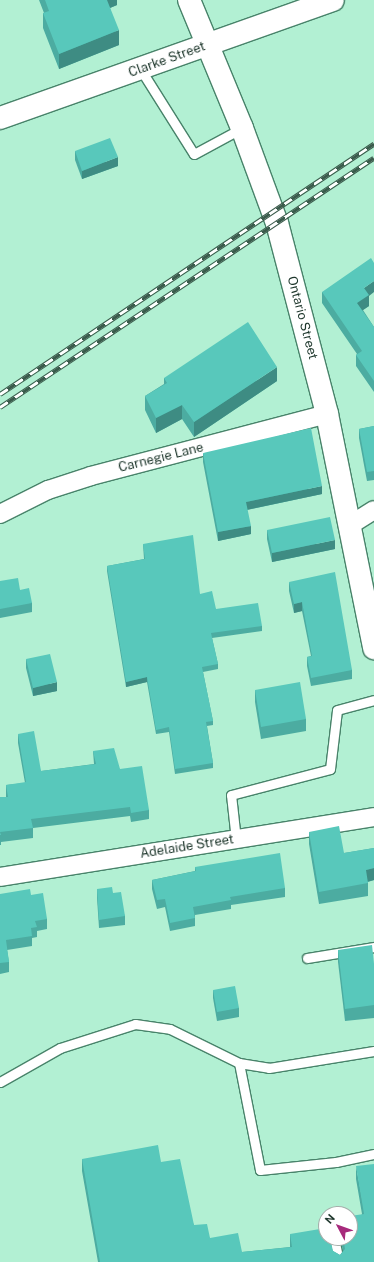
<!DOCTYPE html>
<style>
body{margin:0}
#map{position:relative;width:374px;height:1262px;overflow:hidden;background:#b2f0d3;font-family:"Public Sans",sans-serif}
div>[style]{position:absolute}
.roads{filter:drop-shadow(1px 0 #48836a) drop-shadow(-1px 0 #48836a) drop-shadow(0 1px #48836a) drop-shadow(0 -1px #48836a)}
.lane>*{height:9px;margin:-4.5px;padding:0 4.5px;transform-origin:4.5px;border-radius:4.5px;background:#fff}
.street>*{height:18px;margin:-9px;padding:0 9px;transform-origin:9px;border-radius:9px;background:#fff}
.secondary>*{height:22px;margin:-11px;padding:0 11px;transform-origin:11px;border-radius:11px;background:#fff}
.rail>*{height:4.5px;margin-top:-2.25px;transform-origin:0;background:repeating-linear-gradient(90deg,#fff 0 9px,#3a5a4b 0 18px);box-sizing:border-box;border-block:1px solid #3a5a4b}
.wall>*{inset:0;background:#4caca1}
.shaded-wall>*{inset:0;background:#3e8c83}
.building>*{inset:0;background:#58c8bb}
span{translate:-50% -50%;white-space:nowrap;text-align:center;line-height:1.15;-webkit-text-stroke:4px #fff;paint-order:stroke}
.street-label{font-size:13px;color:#1e372c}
.north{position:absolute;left:318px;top:1206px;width:40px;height:40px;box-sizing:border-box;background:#fff;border:1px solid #a5afab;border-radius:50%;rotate:311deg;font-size:11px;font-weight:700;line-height:16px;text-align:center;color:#1e372c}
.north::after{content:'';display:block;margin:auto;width:14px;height:18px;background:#a72a7c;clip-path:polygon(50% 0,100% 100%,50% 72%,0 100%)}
</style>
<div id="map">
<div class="roads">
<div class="lane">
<div style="left:141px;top:70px;width:99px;rotate:57.8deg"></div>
<div style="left:194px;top:154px;width:55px;rotate:-28.4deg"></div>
<div style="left:236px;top:840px;width:45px;rotate:-96.3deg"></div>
<div style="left:231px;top:795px;width:102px;rotate:-14.7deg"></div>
<div style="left:330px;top:769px;width:59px;rotate:-83.2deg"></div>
<div style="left:337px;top:710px;width:38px;rotate:-15deg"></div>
<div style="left:307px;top:958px;width:68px;rotate:-9.3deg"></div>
<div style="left:239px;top:1063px;width:109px;rotate:78.9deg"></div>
<div style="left:260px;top:1170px;width:76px;rotate:-6deg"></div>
<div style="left:336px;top:1162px;width:39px;rotate:-12deg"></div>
<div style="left:0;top:1082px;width:69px;rotate:-29.5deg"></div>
<div style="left:60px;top:1048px;width:79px;rotate:-17.7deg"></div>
<div style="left:135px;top:1024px;width:35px;rotate:8deg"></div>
<div style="left:170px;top:1029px;width:77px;rotate:26.2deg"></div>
<div style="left:239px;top:1063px;width:30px;rotate:9deg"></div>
<div style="left:269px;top:1068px;width:106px;rotate:-9.2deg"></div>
<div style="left:334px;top:1238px;width:25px;rotate:78deg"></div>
</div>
<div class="street">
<div style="left:0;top:514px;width:54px;rotate:-26.6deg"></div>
<div style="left:48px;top:490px;width:45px;rotate:-18deg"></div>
<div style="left:91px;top:476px;width:244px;rotate:-14.7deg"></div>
<div style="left:350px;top:525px;width:28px;rotate:-32deg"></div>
<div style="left:0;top:877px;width:379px;rotate:-9.1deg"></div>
</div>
<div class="secondary">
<div style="left:189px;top:0;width:139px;rotate:67.5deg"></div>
<div style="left:242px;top:128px;width:101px;rotate:69.8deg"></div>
<div style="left:277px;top:223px;width:197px;rotate:75.3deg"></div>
<div style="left:327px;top:414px;width:239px;rotate:78.6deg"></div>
<div style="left:0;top:118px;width:353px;rotate:-19.5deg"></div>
</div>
</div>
<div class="rail">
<div style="left:0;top:394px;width:450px;rotate:-33.8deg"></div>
<div style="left:0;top:407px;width:449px;rotate:-33.7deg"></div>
</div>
<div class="wall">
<div style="clip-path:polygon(39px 0,117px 0,117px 5px,110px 8px,119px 45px,59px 69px,43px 28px,43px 13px,44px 13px)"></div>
<div style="clip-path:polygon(75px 151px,118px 166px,82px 179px,75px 160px)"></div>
<div style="clip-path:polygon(322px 292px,369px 296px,369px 306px,363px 310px,374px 327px,374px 392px,356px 366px,356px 355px,357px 354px,322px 303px)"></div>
<div style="clip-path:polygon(164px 378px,277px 381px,194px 437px,182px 419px,156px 433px,145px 410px,145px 396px,164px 384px)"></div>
<div style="clip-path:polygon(374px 426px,374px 480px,367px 481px,359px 438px,359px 429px)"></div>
<div style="clip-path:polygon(203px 453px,322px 494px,247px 510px,251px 534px,218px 541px,203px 462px)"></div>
<div style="clip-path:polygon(267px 530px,335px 549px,272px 562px,267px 539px)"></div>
<div style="clip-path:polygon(143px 544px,200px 594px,216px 609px,262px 626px,262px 631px,212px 638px,218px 664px,218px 669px,203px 672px,213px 721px,213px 725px,207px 726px,213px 763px,213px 768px,175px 774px,169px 732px,156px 734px,147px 682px,126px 687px,107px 571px,107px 566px,144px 559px)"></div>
<div style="clip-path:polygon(0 581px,20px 590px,32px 603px,32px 612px,0 618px)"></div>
<div style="clip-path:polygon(289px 582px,352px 670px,352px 679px,311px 686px,307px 666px,307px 657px,311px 656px,302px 611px,294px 613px,289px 591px)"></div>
<div style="clip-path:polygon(26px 659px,57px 691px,33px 696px,26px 668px)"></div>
<div style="clip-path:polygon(255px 690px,306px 719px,306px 731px,261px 739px,255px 702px)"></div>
<div style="clip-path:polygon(18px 734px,41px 771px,94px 764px,93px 751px,120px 769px,149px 810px,149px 819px,131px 822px,130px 816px,33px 828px,33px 838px,1px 842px,1px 845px,0 845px,0 797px,6px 797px,6px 785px,25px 783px,18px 743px)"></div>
<div style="clip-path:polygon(309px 832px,344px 853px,374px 848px,374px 880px,368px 882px,368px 896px,319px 904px,309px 844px)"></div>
<div style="clip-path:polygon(195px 867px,285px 888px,285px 897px,231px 905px,231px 909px,195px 915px,195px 926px,170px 931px,165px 907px,157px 909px,152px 889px,152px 880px,195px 871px)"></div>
<div style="clip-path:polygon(97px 889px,113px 893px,125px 916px,125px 925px,99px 928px,97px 898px)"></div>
<div style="clip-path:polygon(0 894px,31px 895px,47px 919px,47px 929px,37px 931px,37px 937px,32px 938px,32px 946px,7px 950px,9px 962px,9px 972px,0 974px)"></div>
<div style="clip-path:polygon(338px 950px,374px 964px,374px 1018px,345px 1021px,338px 962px)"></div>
<div style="clip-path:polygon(213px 990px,239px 1008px,239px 1017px,217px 1021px,213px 998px)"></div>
<div style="clip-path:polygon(82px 1159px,161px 1162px,194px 1225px,210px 1238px,242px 1252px,290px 1247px,290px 1234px,333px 1251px,340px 1255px,343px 1251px,340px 1238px,350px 1238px,362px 1214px,356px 1179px,356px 1166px,374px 1262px,98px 1262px,82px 1171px)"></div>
</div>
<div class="shaded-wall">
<div style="clip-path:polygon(105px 0,117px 0,117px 5px,105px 10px)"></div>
<div style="clip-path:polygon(119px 30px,119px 45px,59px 69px,59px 54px)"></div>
<div style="clip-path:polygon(118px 157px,118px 166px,82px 179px,82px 171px)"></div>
<div style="clip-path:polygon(374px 281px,374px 292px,369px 296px,369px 306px,357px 314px,357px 303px,364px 288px)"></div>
<div style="clip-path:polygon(277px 367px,277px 381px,194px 437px,194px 422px)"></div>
<div style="clip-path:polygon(182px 405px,182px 419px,156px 433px,156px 418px)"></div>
<div style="clip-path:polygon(322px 486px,322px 494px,246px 510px,246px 502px)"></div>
<div style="clip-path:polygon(251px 526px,251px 534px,218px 541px,218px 532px)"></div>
<div style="clip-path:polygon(335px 540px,335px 549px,272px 562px,272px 553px)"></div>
<div style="clip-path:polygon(302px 602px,302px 611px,294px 613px,294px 604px)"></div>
<div style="clip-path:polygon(147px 677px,147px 682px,126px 687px,126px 682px)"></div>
<div style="clip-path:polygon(57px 682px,57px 691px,33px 696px,33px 688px)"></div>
<div style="clip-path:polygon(374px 868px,374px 880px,366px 882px,366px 870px)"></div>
</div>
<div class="building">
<div style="clip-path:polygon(45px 0,107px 0,119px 30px,59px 54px,43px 13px,49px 11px)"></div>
<div style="clip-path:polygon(110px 138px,118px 157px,82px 171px,75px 151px)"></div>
<div style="clip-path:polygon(371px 258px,374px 263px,374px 281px,364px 288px,369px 295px,357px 303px,374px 327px,374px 381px,356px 355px,362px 351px,322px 292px)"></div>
<div style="clip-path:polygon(248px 322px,277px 367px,194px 422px,182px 405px,156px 418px,145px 396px,167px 383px,164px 378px)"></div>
<div style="clip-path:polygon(374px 426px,374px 471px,367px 472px,359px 429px)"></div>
<div style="clip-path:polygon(311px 428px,322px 486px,246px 502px,251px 526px,218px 532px,203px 453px)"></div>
<div style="clip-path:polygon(330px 517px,335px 540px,272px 553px,267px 530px)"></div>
<div style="clip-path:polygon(193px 535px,200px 594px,212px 591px,216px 609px,258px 603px,262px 626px,211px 633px,218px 664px,202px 667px,213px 721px,206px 722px,213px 763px,175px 769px,169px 727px,156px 730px,147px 677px,126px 682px,107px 566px,145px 559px,143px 544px)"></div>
<div style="clip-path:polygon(335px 572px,352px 670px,311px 678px,307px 657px,312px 656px,302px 602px,294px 604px,289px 582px)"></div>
<div style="clip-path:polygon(18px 578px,20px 590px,29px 588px,32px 603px,0 609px,0 581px)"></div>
<div style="clip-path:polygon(50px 654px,57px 682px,33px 688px,26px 659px)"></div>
<div style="clip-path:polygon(300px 682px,306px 719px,261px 727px,255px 690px)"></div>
<div style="clip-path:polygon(34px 731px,41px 771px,96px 764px,93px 751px,114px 748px,120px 769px,142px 766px,149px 810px,131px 813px,130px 807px,31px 819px,33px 828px,0 832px,1px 835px,0 835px,0 797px,8px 797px,6px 785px,26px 782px,18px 734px)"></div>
<div style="clip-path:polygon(339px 826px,344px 853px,374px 848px,374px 868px,366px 870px,368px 883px,319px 892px,309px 832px)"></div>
<div style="clip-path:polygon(280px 853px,285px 888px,230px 897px,231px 900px,193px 907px,195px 918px,170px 923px,165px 899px,157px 900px,152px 880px,196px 871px,195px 867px)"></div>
<div style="clip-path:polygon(112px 887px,113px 893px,121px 892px,125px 916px,99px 920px,97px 889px)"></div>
<div style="clip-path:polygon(30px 889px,31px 895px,43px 893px,47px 919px,35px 921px,37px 927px,31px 928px,32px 936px,6px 940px,9px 962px,0 963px,0 894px)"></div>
<div style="clip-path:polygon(372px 945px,374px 964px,374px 1005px,345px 1009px,338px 950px)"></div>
<div style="clip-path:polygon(235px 986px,239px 1008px,217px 1012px,213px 990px)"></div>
<div style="clip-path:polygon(158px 1145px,161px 1162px,180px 1159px,194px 1225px,207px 1224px,210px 1238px,238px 1233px,242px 1252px,292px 1247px,290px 1234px,326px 1228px,326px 1238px,330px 1238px,333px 1251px,340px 1255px,345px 1249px,343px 1238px,350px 1238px,350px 1216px,364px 1214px,356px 1166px,374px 1164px,374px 1262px,100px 1262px,82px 1159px)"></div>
</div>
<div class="street-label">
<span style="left:167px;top:60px;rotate:-20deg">Clarke Street</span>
<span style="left:302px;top:318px;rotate:75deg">Ontario Street</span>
<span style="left:161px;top:458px;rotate:-14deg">Carnegie Lane</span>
<span style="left:187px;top:847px;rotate:-9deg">Adelaide Street</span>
</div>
<div class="north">N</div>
</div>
